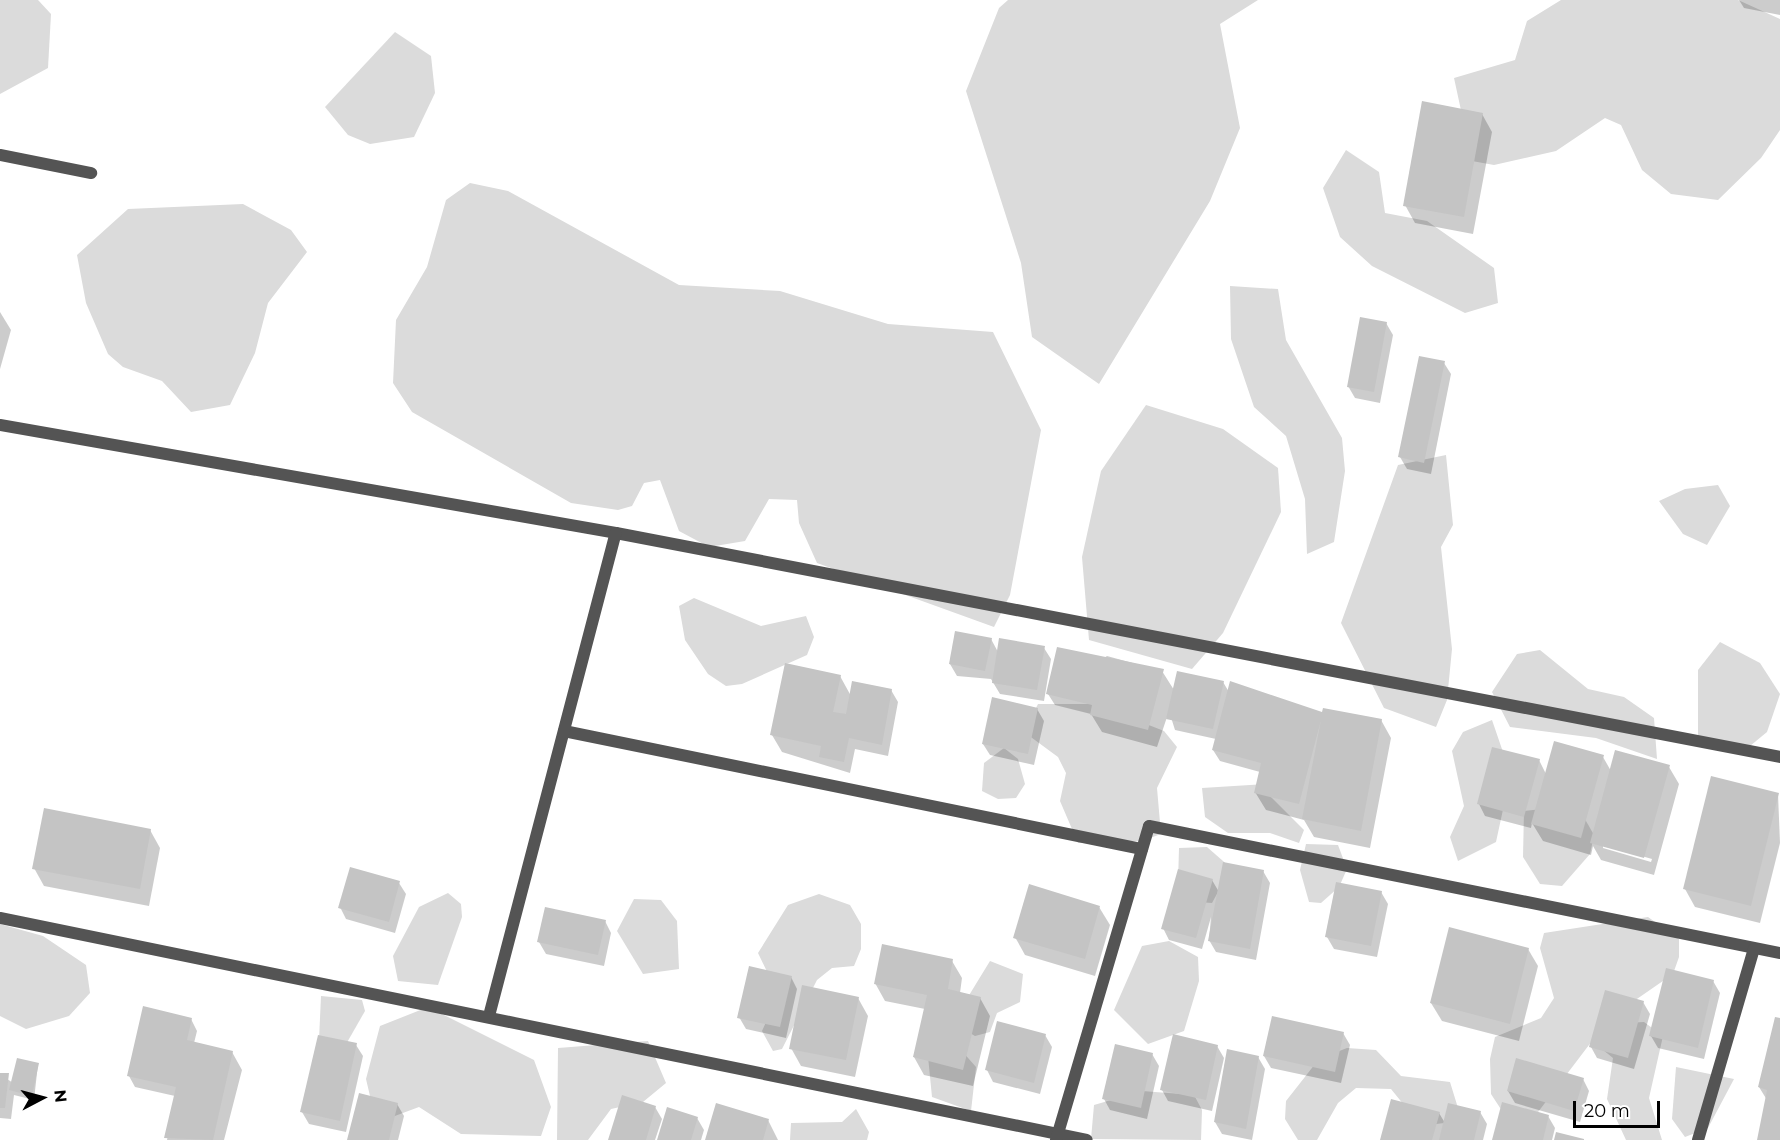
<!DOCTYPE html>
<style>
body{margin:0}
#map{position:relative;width:1780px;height:1140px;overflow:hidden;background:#fff;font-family:Montserrat,sans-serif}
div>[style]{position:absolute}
.green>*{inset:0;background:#dbdbdb}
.shadow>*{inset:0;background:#0003}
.building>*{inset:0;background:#c4c4c4}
.lane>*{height:12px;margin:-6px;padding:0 6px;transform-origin:6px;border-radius:6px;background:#545454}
.street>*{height:12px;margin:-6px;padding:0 6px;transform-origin:6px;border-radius:6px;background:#545454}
span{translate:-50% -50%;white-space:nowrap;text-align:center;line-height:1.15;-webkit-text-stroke:5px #fff;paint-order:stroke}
.north{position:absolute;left:12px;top:1068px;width:60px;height:60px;-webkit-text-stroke:4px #fff;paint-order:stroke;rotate:84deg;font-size:16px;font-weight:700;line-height:24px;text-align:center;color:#000}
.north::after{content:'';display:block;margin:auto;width:21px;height:27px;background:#000;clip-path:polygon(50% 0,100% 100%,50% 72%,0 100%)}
.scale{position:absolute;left:1573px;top:1101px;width:87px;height:27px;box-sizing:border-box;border:3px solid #000;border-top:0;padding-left:8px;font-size:18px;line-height:21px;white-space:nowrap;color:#000;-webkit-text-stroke:4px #fff;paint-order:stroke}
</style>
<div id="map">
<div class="green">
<div style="clip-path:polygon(0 0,38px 0,51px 14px,48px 68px,0 94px)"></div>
<div style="clip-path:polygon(1008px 0,1258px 0,1220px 24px,1240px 128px,1210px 201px,1099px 384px,1032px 337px,1021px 263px,966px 91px,999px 8px)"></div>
<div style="clip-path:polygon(1561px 0,1738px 0,1780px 19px,1780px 130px,1761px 158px,1718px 200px,1671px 194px,1642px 170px,1621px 125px,1605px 118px,1556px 151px,1494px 165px,1472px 161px,1454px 78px,1515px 60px,1527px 21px)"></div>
<div style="clip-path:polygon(395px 32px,431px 56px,435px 93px,414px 137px,370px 144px,348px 135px,325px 107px)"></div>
<div style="clip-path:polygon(1346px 150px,1379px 172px,1385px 213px,1427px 221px,1494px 268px,1498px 303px,1465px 313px,1372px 266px,1340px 237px,1323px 188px)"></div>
<div style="clip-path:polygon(470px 183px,508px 191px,679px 285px,780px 291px,888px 324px,993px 332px,1041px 430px,1010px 595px,994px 627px,817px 563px,799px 523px,797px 500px,769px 499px,745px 541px,709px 547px,679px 531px,660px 480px,644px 483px,632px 506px,618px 510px,571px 503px,412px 412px,393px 383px,396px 320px,427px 267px,446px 200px)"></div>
<div style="clip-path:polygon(243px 204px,291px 230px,307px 252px,268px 303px,255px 353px,230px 405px,191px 412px,162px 381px,123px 367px,108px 354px,86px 303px,77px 255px,128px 209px)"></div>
<div style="clip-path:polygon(1230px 286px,1278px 289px,1286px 340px,1342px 438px,1345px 471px,1334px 542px,1307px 554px,1305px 499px,1286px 436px,1254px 407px,1231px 339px)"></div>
<div style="clip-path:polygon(1146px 405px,1223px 429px,1278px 468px,1281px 512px,1223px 633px,1192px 669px,1089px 640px,1082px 557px,1101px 471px)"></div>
<div style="clip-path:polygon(1446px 455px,1453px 525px,1441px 547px,1452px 649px,1447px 700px,1436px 727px,1384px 708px,1341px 623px,1398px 465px)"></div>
<div style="clip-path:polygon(1718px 485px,1730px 506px,1707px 545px,1683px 534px,1659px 501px,1685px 489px)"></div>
<div style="clip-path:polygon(694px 598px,761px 626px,806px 616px,814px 637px,807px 655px,742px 684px,726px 686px,708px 674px,685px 640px,679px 606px)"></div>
<div style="clip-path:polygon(1720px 642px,1760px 663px,1780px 694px,1767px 732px,1750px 746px,1698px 736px,1698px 670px)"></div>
<div style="clip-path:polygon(1540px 650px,1588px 689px,1624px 697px,1654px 718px,1657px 759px,1596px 738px,1510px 727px,1492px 692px,1517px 654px)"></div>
<div style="clip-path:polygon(1038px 704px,1095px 704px,1164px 731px,1177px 747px,1157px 788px,1161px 834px,1142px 841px,1078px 843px,1060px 801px,1066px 773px,1058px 757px,1024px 732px)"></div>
<div style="clip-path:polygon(1492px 720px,1504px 755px,1507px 791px,1496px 842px,1458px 861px,1450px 837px,1464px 806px,1452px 751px,1463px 732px)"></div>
<div style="clip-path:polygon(1004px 748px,1018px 759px,1025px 784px,1016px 798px,998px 799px,982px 791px,984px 763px)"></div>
<div style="clip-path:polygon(1266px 784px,1271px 797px,1304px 830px,1299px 843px,1270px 833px,1228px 833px,1205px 817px,1202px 788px)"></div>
<div style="clip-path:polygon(1542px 809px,1582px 814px,1594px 835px,1590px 854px,1562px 886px,1540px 884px,1523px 857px,1524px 811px)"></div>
<div style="clip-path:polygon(1306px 844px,1338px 845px,1347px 869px,1339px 887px,1321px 903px,1309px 902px,1300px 870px)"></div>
<div style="clip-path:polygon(1207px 847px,1231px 868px,1212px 903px,1199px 902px,1178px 883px,1179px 848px)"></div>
<div style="clip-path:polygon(448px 893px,461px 904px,462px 917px,438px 985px,398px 981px,393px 956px,419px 907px)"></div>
<div style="clip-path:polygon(819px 894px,850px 905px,861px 924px,861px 949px,854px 966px,832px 968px,817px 980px,782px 1049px,773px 1051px,762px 1031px,772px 1009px,773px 984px,758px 953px,788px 905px)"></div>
<div style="clip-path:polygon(634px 899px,661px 900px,677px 921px,679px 969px,643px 974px,617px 931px)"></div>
<div style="clip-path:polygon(1648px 917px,1679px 939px,1679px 957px,1673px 974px,1621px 1010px,1627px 1023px,1644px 1022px,1663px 1036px,1649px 1098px,1662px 1140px,1626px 1140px,1607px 1099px,1613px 1058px,1592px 1041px,1519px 1137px,1491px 1094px,1490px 1059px,1495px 1037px,1541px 1018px,1554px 998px,1540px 948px,1544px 933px)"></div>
<div style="clip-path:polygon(0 924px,43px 936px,86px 965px,90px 993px,69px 1016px,26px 1029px,0 1016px)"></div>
<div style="clip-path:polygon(1169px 941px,1198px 957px,1199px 981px,1184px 1031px,1148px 1044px,1114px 1010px,1142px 946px)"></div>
<div style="clip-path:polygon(990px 961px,1023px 974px,1020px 1002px,997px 1013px,990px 1032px,975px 1036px,963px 1029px,960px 1010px)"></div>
<div style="clip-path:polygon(321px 996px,362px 1000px,365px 1011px,341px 1053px,319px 1040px)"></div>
<div style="clip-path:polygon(428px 1007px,534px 1060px,551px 1107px,541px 1136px,461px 1134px,419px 1107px,384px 1120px,374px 1113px,366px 1079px,380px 1026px)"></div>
<div style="clip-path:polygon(648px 1041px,666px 1083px,643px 1102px,611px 1109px,588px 1140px,557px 1140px,558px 1048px)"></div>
<div style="clip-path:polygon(927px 1046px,961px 1050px,976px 1067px,971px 1111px,932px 1097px)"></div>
<div style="clip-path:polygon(1347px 1048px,1376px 1050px,1401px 1076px,1450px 1082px,1458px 1108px,1444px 1123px,1421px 1126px,1391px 1089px,1356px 1088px,1338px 1103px,1317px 1140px,1298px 1140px,1285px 1119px,1286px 1101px,1319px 1059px)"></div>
<div style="clip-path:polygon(1676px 1067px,1734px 1079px,1708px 1128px,1685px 1137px,1672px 1119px)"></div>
<div style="clip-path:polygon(1142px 1091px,1194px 1095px,1202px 1110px,1201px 1140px,1091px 1139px,1094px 1105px)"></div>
<div style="clip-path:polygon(856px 1109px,869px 1132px,867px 1140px,790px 1140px,791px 1123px,842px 1122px)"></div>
</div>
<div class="shadow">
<div style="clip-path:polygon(1739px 0,1780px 0,1780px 15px,1744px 8px)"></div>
<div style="clip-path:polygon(1482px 114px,1492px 132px,1473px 234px,1415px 223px,1405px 205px)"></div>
<div style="clip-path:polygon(0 312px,11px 330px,0 369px)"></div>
<div style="clip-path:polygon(1386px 323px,1393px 335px,1380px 403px,1355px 398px,1348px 386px)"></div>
<div style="clip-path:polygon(1444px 363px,1451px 374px,1431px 474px,1407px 469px,1400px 457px)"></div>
<div style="clip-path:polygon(991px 639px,998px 652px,1044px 648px,1051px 659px,1044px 701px,1000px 694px,991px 679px,957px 676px,950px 664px)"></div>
<div style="clip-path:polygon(1107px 656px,1162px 671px,1174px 690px,1223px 682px,1229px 692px,1231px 683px,1324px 714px,1381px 720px,1391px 738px,1370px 848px,1314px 837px,1304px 820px,1266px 810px,1255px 792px,1260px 772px,1220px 761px,1213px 750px,1216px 739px,1175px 730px,1169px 711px,1157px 747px,1102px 732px,1091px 714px,1055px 705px,1048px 694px)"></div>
<div style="clip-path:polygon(840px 676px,851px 696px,891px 690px,898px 702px,888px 756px,855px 749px,850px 773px,782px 752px,772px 735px)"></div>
<div style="clip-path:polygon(1037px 709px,1044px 721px,1034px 765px,990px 755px,983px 744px)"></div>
<div style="clip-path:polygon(evenodd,1603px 757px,1611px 771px,1669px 767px,1679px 784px,1654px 875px,1601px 860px,1593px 846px,1591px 855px,1543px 841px,1532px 823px,1531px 828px,1485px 816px,1479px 804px,1539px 760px,1546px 774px,1603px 757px,1603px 845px,1652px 859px,1651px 862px,1603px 848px,1603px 845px)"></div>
<div style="clip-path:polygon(1778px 794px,1780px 843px,1760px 923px,1695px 907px,1685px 889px)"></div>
<div style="clip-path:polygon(150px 830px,160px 848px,149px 906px,44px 886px,34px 868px)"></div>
<div style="clip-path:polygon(1263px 871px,1270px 883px,1256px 960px,1216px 952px,1209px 940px,1211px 917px,1202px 949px,1169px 940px,1163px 928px,1212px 880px,1219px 892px)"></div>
<div style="clip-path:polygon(399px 883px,406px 894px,395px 933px,346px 919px,340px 907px)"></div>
<div style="clip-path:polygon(1381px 892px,1388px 904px,1377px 957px,1334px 949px,1327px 937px)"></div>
<div style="clip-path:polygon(1099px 907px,1110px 925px,1095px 976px,1025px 955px,1015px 937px)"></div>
<div style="clip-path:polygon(605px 921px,611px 933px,604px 966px,546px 954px,539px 942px)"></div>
<div style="clip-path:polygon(1528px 949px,1538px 966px,1519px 1041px,1442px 1021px,1431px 1003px)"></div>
<div style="clip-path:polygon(952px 961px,962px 978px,960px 993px,980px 998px,990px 1016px,973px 1086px,924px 1075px,914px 1057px,925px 1009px,885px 1001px,875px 983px)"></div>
<div style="clip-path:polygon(791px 977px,797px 989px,786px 1038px,746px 1029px,739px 1017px)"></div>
<div style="clip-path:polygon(1713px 981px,1720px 993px,1704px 1059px,1658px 1048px,1651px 1036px)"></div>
<div style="clip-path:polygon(858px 998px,868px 1016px,855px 1077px,801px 1066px,791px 1048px)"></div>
<div style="clip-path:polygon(1643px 1002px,1650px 1014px,1634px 1069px,1597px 1058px,1591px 1047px)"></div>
<div style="clip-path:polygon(191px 1019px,197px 1031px,194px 1043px,232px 1052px,242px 1070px,224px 1140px,167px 1140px,175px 1096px,135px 1087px,129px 1076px)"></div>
<div style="clip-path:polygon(1780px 1019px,1780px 1140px,1758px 1140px,1767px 1100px,1759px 1087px)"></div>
<div style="clip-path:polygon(1343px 1033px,1350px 1045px,1341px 1083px,1271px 1068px,1264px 1056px)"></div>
<div style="clip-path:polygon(1045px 1035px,1052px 1047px,1040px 1094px,993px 1082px,987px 1070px)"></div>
<div style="clip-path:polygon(356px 1045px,363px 1056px,346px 1132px,309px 1124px,302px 1112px)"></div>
<div style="clip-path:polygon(1217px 1046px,1224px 1058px,1212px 1111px,1168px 1101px,1162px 1090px)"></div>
<div style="clip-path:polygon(1152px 1054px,1159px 1066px,1147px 1119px,1110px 1110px,1104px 1099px)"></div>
<div style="clip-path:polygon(1258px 1057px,1265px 1069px,1252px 1140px,1222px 1134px,1215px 1122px)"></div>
<div style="clip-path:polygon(38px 1064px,34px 1100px,14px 1095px,11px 1119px,0 1118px,0 1074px,13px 1083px)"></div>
<div style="clip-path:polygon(1583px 1079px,1589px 1091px,1580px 1122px,1515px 1103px,1508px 1091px)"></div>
<div style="clip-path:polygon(397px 1104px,404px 1116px,398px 1140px,349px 1140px)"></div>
<div style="clip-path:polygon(655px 1107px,662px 1119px,655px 1140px,610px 1140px)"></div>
<div style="clip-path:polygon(1480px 1112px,1487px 1124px,1483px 1140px,1382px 1140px,1439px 1113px,1445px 1123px)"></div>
<div style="clip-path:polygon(1548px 1116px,1555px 1128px,1552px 1140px,1493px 1140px)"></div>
<div style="clip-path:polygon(697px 1118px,704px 1130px,701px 1140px,659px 1140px)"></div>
<div style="clip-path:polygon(768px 1120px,778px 1140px,707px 1140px)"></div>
</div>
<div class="building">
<div style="clip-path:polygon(1422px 101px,1483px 113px,1464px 217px,1403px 206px)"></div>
<div style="clip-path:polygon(1360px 317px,1387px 322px,1374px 392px,1347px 387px)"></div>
<div style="clip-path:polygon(1419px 356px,1445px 361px,1424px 463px,1398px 457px)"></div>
<div style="clip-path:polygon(955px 631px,992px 638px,985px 671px,949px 664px)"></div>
<div style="clip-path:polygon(999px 638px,1045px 646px,1037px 690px,992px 683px)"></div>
<div style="clip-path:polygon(1057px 647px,1164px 669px,1148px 730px,1090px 715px,1092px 705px,1046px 694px)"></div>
<div style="clip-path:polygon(785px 663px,841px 675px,833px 712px,846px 714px,852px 681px,892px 689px,882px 745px,849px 738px,844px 762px,819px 757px,821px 746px,770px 735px)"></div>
<div style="clip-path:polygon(1177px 671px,1224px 681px,1213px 729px,1166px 719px)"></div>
<div style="clip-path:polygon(1230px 681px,1322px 712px,1323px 708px,1382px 719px,1361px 831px,1302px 819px,1321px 720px,1299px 804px,1254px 793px,1261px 763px,1212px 750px)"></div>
<div style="clip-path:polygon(992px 697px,1038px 708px,1028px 754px,982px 744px)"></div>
<div style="clip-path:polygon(1554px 741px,1604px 755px,1581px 838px,1531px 824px)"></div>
<div style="clip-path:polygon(1492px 747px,1540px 759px,1524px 817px,1477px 804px)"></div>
<div style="clip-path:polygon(1615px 750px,1670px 765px,1644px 858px,1590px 843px)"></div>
<div style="clip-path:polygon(1711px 776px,1779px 793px,1751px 906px,1683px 889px)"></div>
<div style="clip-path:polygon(44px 808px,151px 829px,140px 889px,32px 869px)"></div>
<div style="clip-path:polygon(1223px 862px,1264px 870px,1250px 949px,1208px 941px)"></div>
<div style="clip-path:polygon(350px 867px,400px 881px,389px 922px,338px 908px)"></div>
<div style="clip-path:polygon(1178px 869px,1213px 879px,1196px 938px,1161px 929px)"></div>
<div style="clip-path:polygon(1336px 882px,1382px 891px,1371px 946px,1325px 937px)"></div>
<div style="clip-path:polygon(1029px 884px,1100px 906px,1085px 959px,1013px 938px)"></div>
<div style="clip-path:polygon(545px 907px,606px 920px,598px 955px,537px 942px)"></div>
<div style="clip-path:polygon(1449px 927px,1529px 948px,1510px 1024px,1430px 1003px)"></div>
<div style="clip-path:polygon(882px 944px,953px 959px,948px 989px,981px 997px,963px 1070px,913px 1057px,927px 995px,874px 984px)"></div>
<div style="clip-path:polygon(749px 966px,792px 976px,780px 1027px,737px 1018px)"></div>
<div style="clip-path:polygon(1666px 968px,1714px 980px,1698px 1048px,1649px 1036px)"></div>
<div style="clip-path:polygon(802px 985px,859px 997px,846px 1060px,789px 1049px)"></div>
<div style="clip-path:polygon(1605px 990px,1644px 1001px,1628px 1058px,1589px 1047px)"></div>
<div style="clip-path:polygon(143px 1006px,192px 1018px,187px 1040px,233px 1051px,213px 1140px,164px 1138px,176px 1087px,127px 1076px)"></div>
<div style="clip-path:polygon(1272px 1016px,1344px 1032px,1335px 1072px,1263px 1056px)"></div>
<div style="clip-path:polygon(1775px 1017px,1780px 1018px,1780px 1140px,1757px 1140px,1767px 1090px,1758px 1087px)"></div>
<div style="clip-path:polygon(997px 1021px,1046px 1034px,1034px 1083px,985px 1070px)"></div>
<div style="clip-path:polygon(1173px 1034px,1218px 1045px,1206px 1100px,1160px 1090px)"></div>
<div style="clip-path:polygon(318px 1035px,357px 1043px,340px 1121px,300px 1112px)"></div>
<div style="clip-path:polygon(1115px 1044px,1153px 1053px,1141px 1108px,1102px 1099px)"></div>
<div style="clip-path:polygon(1227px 1049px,1259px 1056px,1246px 1129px,1214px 1122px)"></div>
<div style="clip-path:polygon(17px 1058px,39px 1063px,32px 1096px,9px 1090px)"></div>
<div style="clip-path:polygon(1516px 1058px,1584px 1078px,1574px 1111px,1507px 1091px)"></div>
<div style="clip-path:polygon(0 1073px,9px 1073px,5px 1108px,0 1108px)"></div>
<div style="clip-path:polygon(359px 1093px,398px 1103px,389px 1140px,347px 1140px)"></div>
<div style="clip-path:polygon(622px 1095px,656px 1106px,646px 1140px,608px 1140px)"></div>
<div style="clip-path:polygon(1391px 1099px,1440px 1112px,1432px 1140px,1380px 1140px)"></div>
<div style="clip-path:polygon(1502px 1102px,1549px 1115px,1543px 1140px,1492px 1140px)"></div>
<div style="clip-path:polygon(716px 1103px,769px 1119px,763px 1140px,705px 1140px)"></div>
<div style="clip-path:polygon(1448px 1103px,1481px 1111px,1474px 1140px,1439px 1140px)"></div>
<div style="clip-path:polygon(667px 1107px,698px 1117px,691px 1140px,657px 1140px)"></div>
<div style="clip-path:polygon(1556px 1132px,1584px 1139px,1584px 1140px,1554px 1140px)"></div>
</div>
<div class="lane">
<div style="left:0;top:155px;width:93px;rotate:11.2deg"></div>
<div style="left:0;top:425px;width:625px;rotate:9.94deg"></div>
<div style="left:616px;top:533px;width:1185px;rotate:10.89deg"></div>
<div style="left:564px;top:731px;width:590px;rotate:11.54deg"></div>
<div style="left:489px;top:1016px;width:499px;rotate:-75.3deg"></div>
</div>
<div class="street">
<div style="left:0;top:918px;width:1109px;rotate:11.54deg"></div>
<div style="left:1056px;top:1140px;width:327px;rotate:-73.5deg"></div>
<div style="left:1149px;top:826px;width:644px;rotate:11.38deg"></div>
<div style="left:1698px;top:1140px;width:199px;rotate:-73.7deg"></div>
</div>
<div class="north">N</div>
<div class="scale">20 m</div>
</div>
